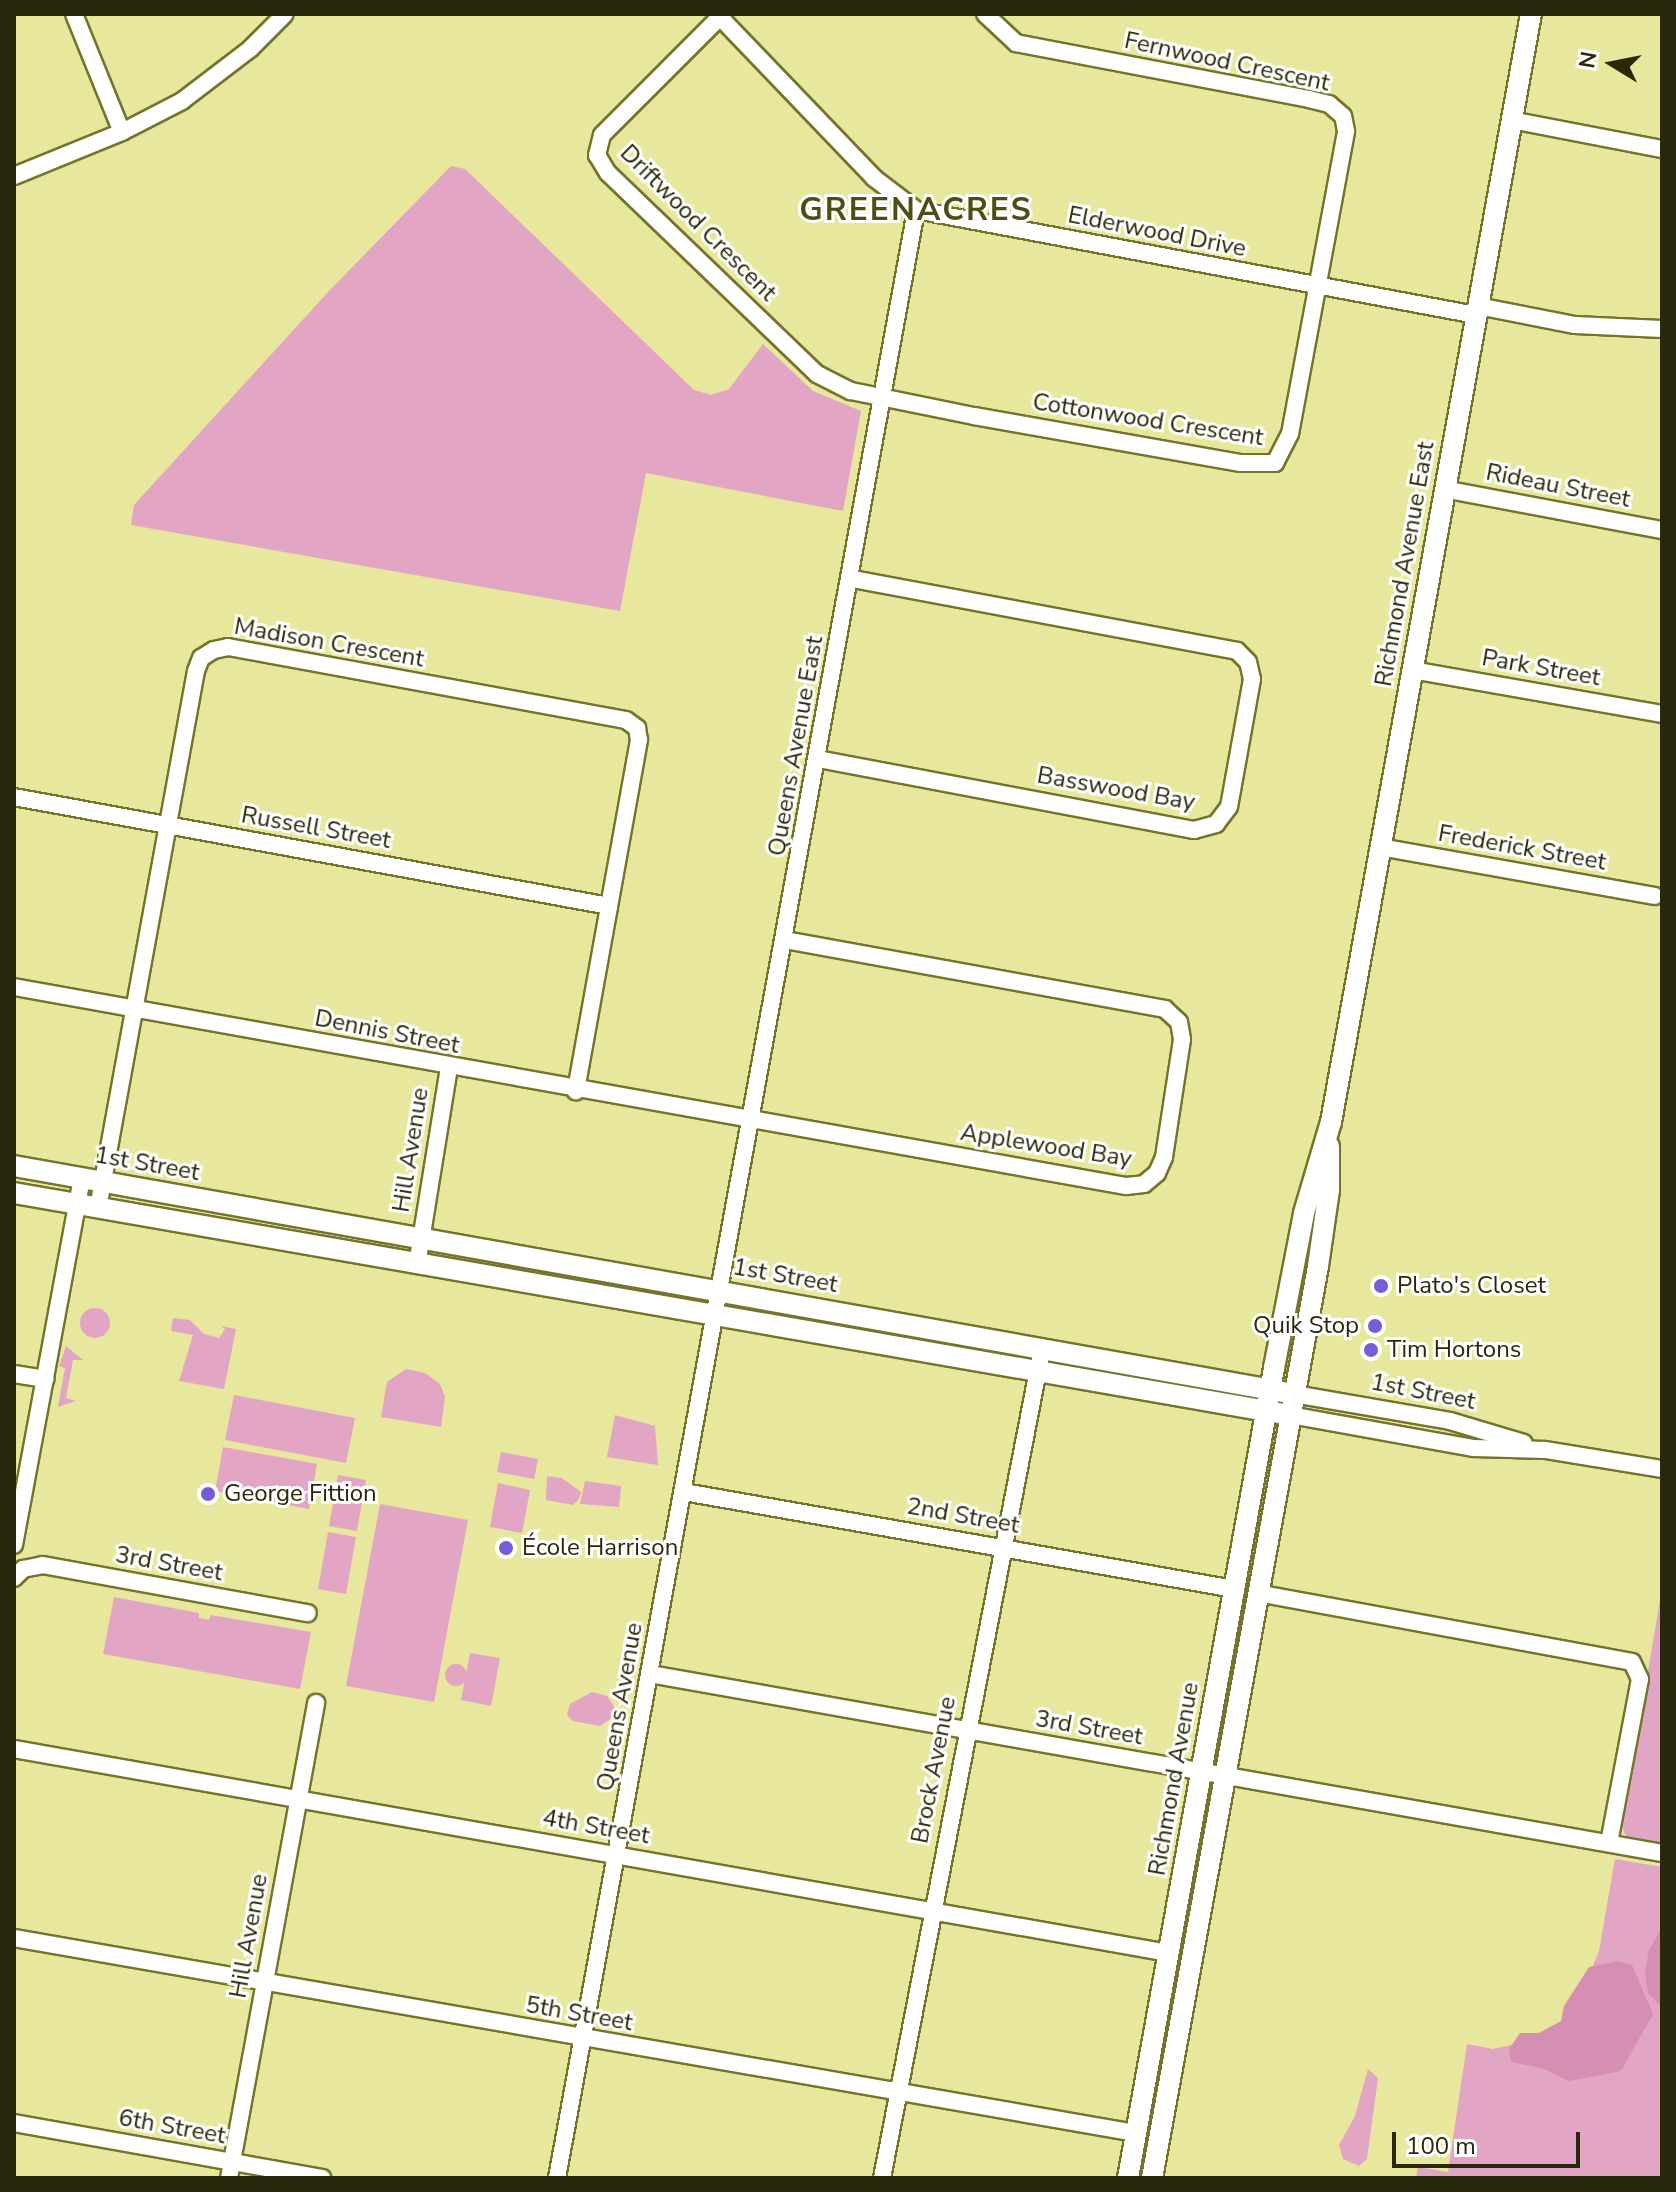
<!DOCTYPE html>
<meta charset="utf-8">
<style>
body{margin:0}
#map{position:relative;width:1676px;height:2192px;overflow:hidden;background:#e7e79d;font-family:"Nunito Sans",sans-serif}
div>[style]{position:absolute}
.green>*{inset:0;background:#e2a5c3}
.round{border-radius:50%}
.forest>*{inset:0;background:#d58fb3}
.roads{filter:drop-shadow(2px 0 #75742b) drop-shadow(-2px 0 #75742b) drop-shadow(0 2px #75742b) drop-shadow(0 -2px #75742b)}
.minor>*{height:16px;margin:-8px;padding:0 8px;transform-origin:8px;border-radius:8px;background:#fff}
.major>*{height:20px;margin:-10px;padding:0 10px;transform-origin:10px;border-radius:10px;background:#fff}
.dots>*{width:22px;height:22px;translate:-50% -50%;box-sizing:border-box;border:4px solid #fff;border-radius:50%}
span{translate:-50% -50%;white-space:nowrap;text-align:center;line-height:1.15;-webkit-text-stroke:6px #fff;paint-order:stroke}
.street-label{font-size:24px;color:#29280a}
.poi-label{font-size:24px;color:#29280a}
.left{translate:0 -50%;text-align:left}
.right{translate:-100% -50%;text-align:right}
.district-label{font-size:32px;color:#4e4d15;font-weight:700;letter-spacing:2px}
.frame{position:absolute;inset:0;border:16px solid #29280a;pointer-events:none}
.north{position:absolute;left:1572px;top:24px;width:80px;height:80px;-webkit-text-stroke:6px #fff;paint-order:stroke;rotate:280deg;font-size:22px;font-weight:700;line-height:32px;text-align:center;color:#29280a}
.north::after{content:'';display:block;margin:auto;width:28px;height:36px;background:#29280a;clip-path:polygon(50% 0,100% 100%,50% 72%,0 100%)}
.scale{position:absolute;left:1392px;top:2132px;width:188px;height:36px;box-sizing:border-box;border:4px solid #29280a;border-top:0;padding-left:10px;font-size:24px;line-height:28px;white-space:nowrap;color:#29280a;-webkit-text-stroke:6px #fff;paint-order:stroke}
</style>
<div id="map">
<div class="green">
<div style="clip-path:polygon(451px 166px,465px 169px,694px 390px,711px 395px,729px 389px,763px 344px,813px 391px,861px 411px,843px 511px,646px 473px,620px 611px,131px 525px,134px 505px,329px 291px)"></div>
<div class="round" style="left:80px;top:1308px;width:30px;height:30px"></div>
<div style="clip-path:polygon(173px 1318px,190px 1320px,204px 1334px,219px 1338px,225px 1329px,221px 1326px,236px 1329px,224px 1389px,179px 1381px,193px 1335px,171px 1331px)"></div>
<div style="clip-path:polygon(66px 1346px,83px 1360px,73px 1360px,66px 1398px,76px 1401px,58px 1407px,65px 1368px,59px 1366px)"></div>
<div style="clip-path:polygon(406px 1369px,425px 1373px,440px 1384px,445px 1397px,441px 1427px,381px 1417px,387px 1382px)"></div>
<div style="clip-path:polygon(234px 1395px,355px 1418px,346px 1463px,225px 1440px)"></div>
<div style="clip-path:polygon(615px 1415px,655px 1426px,658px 1465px,607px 1457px)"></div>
<div style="clip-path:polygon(223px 1447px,317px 1464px,309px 1509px,215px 1491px)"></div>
<div style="clip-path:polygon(501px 1452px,538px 1459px,534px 1479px,497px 1472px)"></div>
<div style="clip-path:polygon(338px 1475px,366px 1480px,357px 1531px,329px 1526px)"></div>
<div style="clip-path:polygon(547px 1476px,562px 1478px,581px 1492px,579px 1499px,573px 1505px,546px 1500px)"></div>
<div style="clip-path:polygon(585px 1481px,621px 1486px,619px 1507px,580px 1504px)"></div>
<div style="clip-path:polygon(498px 1483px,530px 1490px,522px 1533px,490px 1527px)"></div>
<div style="clip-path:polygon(380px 1504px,468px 1520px,434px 1702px,346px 1686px)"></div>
<div style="clip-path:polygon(328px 1532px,356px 1537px,346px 1594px,318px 1589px)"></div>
<div style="clip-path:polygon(1662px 1588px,1662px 1845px,1626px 1837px,1622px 1826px)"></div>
<div style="clip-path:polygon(114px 1597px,199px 1613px,199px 1618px,209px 1620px,211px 1615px,311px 1632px,300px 1689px,103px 1654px)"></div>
<div style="clip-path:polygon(470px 1653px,500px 1658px,491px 1706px,461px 1700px)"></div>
<div class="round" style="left:445px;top:1664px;width:22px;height:22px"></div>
<div style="clip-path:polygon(592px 1692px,607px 1696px,615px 1708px,613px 1717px,600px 1726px,573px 1721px,567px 1715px,570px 1704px)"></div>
<div style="clip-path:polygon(1615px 1859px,1662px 1867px,1662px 2178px,1416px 2178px,1418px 2167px,1448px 2172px,1467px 2044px,1493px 2049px,1545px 2038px,1577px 2006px,1599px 1951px)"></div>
<div style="clip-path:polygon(1368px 2069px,1378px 2078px,1367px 2159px,1359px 2166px,1343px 2159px,1339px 2145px,1355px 2116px)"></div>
</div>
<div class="forest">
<div style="clip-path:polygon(1662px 1927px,1662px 2007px,1648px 1993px,1645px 1972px,1649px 1950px)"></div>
<div style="clip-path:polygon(1619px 1961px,1632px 1965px,1653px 2014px,1621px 2071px,1569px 2081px,1542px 2068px,1511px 2062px,1509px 2049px,1520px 2033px,1539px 2033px,1561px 2021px,1564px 2006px,1589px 1967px)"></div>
</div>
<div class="roads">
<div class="minor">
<div style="left:74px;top:14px;width:127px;rotate:67.9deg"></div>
<div style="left:717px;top:14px;width:227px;rotate:46.2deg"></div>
<div style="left:874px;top:178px;width:53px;rotate:37.3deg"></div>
<div style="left:916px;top:210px;width:570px;rotate:10.62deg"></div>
<div style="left:723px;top:14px;width:171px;rotate:135deg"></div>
<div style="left:602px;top:135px;width:21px;rotate:104deg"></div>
<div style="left:597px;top:155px;width:21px;rotate:59deg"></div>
<div style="left:608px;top:173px;width:290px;rotate:43.9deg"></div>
<div style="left:817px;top:374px;width:38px;rotate:27deg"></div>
<div style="left:851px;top:391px;width:126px;rotate:11.5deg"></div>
<div style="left:974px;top:416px;width:271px;rotate:10deg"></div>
<div style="left:1241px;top:463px;width:34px"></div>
<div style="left:1275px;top:463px;width:33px;rotate:-63deg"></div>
<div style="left:1290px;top:434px;width:308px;rotate:-79.5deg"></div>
<div style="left:1346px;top:131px;width:15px;rotate:-101deg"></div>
<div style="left:1343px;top:116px;width:18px;rotate:-139deg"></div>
<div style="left:1329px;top:104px;width:21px;rotate:-166deg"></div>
<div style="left:1309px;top:99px;width:298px;rotate:-169.2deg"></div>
<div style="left:1016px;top:43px;width:42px;rotate:-136.9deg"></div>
<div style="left:1511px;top:120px;width:154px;rotate:10.9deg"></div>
<div style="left:14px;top:176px;width:117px;rotate:-22.2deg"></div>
<div style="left:122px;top:132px;width:68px;rotate:-27.3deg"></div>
<div style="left:182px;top:101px;width:86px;rotate:-37.4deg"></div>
<div style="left:250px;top:49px;width:49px;rotate:-45deg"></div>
<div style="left:1478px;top:306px;width:99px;rotate:11.1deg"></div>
<div style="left:1575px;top:325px;width:87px;rotate:2.6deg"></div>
<div style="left:1444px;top:489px;width:222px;rotate:10.7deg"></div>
<div style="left:1412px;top:670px;width:254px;rotate:10deg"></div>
<div style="left:818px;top:759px;width:383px;rotate:10.7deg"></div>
<div style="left:1194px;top:830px;width:23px;rotate:-15deg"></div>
<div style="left:1216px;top:824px;width:21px;rotate:-53deg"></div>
<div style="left:1229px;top:807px;width:130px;rotate:-79.8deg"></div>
<div style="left:1252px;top:679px;width:17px;rotate:-103deg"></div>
<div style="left:1248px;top:662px;width:16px;rotate:-135deg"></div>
<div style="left:1237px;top:651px;width:393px;rotate:-169.4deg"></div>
<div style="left:14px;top:797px;width:605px;rotate:10.38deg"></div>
<div style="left:1380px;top:847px;width:279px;rotate:10.1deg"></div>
<div style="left:14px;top:987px;width:1130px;rotate:10.15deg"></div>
<div style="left:1126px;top:1186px;width:18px;rotate:-6deg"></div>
<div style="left:1144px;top:1184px;width:17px;rotate:-40deg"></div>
<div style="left:1157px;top:1173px;width:17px;rotate:-66deg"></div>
<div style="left:1164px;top:1157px;width:119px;rotate:-81.3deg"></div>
<div style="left:1182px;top:1039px;width:17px;rotate:-100deg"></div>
<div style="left:1179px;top:1022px;width:19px;rotate:-137deg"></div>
<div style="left:1165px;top:1009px;width:386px;rotate:-169.7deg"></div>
<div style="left:98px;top:1208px;width:546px;rotate:-79.66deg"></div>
<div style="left:196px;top:671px;width:14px;rotate:-69deg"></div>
<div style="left:201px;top:658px;width:15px;rotate:-32deg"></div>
<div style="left:214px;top:650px;width:14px;rotate:-12deg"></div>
<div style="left:228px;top:647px;width:405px;rotate:10.4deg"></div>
<div style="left:626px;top:720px;width:14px;rotate:36deg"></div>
<div style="left:637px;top:728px;width:12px;rotate:81deg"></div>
<div style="left:639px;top:740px;width:357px;rotate:100.2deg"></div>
<div style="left:417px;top:1265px;width:200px;rotate:-80.8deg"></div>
<div style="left:14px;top:1374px;width:32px;rotate:9deg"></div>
<div style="left:1294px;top:1394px;width:158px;rotate:9.8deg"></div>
<div style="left:1450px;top:1421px;width:77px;rotate:16.6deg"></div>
<div style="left:1290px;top:1415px;width:187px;rotate:10.2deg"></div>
<div style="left:1474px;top:1448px;width:71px;rotate:1.6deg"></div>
<div style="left:1545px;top:1450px;width:119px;rotate:9.2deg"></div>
<div style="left:684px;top:1492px;width:558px;rotate:10deg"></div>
<div style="left:14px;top:1545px;width:372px;rotate:-79.5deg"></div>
<div style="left:14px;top:1578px;width:13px;rotate:-45deg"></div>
<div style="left:23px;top:1569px;width:20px;rotate:-11deg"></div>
<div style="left:43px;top:1565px;width:269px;rotate:10.3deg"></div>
<div style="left:1257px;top:1593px;width:381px;rotate:10.4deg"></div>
<div style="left:1632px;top:1662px;width:19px;rotate:65deg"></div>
<div style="left:1640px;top:1679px;width:167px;rotate:100.7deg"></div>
<div style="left:650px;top:1674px;width:1028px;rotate:10.03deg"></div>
<div style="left:14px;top:1749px;width:1173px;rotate:10.02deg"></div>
<div style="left:14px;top:1938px;width:1139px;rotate:9.86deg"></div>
<div style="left:14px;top:2123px;width:313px;rotate:10.1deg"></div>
<div style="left:229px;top:2178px;width:483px;rotate:-79.6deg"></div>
<div style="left:557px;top:2178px;width:2000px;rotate:-79.66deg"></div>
<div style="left:882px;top:2178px;width:833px;rotate:-79.07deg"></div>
</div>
<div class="major">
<div style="left:14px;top:1166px;width:1300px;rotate:10.1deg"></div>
<div style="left:14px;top:1193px;width:1295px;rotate:9.87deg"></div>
<div style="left:1128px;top:2178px;width:823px;rotate:-79.78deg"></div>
<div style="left:1274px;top:1368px;width:158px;rotate:-79deg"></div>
<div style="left:1304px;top:1213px;width:95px;rotate:-73.5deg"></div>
<div style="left:1331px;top:1122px;width:1126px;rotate:-79.77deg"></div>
<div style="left:1152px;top:2178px;width:927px;rotate:-79.68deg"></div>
<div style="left:1318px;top:1266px;width:77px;rotate:-81.8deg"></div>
<div style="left:1329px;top:1190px;width:44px;rotate:-90deg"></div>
</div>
</div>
<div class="dots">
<div style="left:1381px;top:1286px;background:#755dd8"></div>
<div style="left:1375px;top:1326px;background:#755dd8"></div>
<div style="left:1371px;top:1350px;background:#755dd8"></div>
<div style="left:208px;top:1494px;background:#755dd8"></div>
<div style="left:506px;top:1548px;background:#755dd8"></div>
</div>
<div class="street-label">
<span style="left:1227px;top:62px;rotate:12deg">Fernwood Crescent</span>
<span style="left:698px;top:223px;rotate:45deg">Driftwood Crescent</span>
<span style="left:1157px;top:232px;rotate:11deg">Elderwood Drive</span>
<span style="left:1148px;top:420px;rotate:9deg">Cottonwood Crescent</span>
<span style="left:1558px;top:486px;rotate:11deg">Rideau Street</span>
<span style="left:1405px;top:564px;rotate:-80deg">Richmond Avenue East</span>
<span style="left:329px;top:643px;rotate:10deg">Madison Crescent</span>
<span style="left:1541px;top:668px;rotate:10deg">Park Street</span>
<span style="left:796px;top:746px;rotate:-80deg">Queens Avenue East</span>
<span style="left:1116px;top:789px;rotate:10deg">Basswood Bay</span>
<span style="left:316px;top:828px;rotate:10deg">Russell Street</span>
<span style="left:1522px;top:848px;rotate:10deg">Frederick Street</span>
<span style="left:387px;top:1032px;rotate:11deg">Dennis Street</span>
<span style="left:1046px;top:1146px;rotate:9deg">Applewood Bay</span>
<span style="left:411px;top:1150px;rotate:-81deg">Hill Avenue</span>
<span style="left:147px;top:1164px;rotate:10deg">1st Street</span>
<span style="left:785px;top:1276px;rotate:10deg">1st Street</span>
<span style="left:1423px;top:1392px;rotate:11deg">1st Street</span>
<span style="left:963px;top:1516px;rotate:10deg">2nd Street</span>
<span style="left:169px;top:1564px;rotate:10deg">3rd Street</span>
<span style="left:620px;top:1707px;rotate:-80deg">Queens Avenue</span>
<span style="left:1089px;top:1728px;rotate:10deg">3rd Street</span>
<span style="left:934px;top:1770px;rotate:-79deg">Brock Avenue</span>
<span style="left:1174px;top:1779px;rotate:-80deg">Richmond Avenue</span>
<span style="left:596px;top:1827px;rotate:10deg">4th Street</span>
<span style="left:249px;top:1936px;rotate:-80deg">Hill Avenue</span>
<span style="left:579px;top:2014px;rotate:10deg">5th Street</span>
<span style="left:172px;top:2127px;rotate:10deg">6th Street</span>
</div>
<div class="poi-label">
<span class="left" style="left:1397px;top:1286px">Plato's Closet</span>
<span class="right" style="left:1359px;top:1326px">Quik Stop</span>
<span class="left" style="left:1387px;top:1350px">Tim Hortons</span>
<span class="left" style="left:224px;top:1494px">George Fittion</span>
<span class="left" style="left:522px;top:1548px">École Harrison</span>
</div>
<div class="district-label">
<span style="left:916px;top:210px">GREENACRES</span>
</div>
<div class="frame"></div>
<div class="north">N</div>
<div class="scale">100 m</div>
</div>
